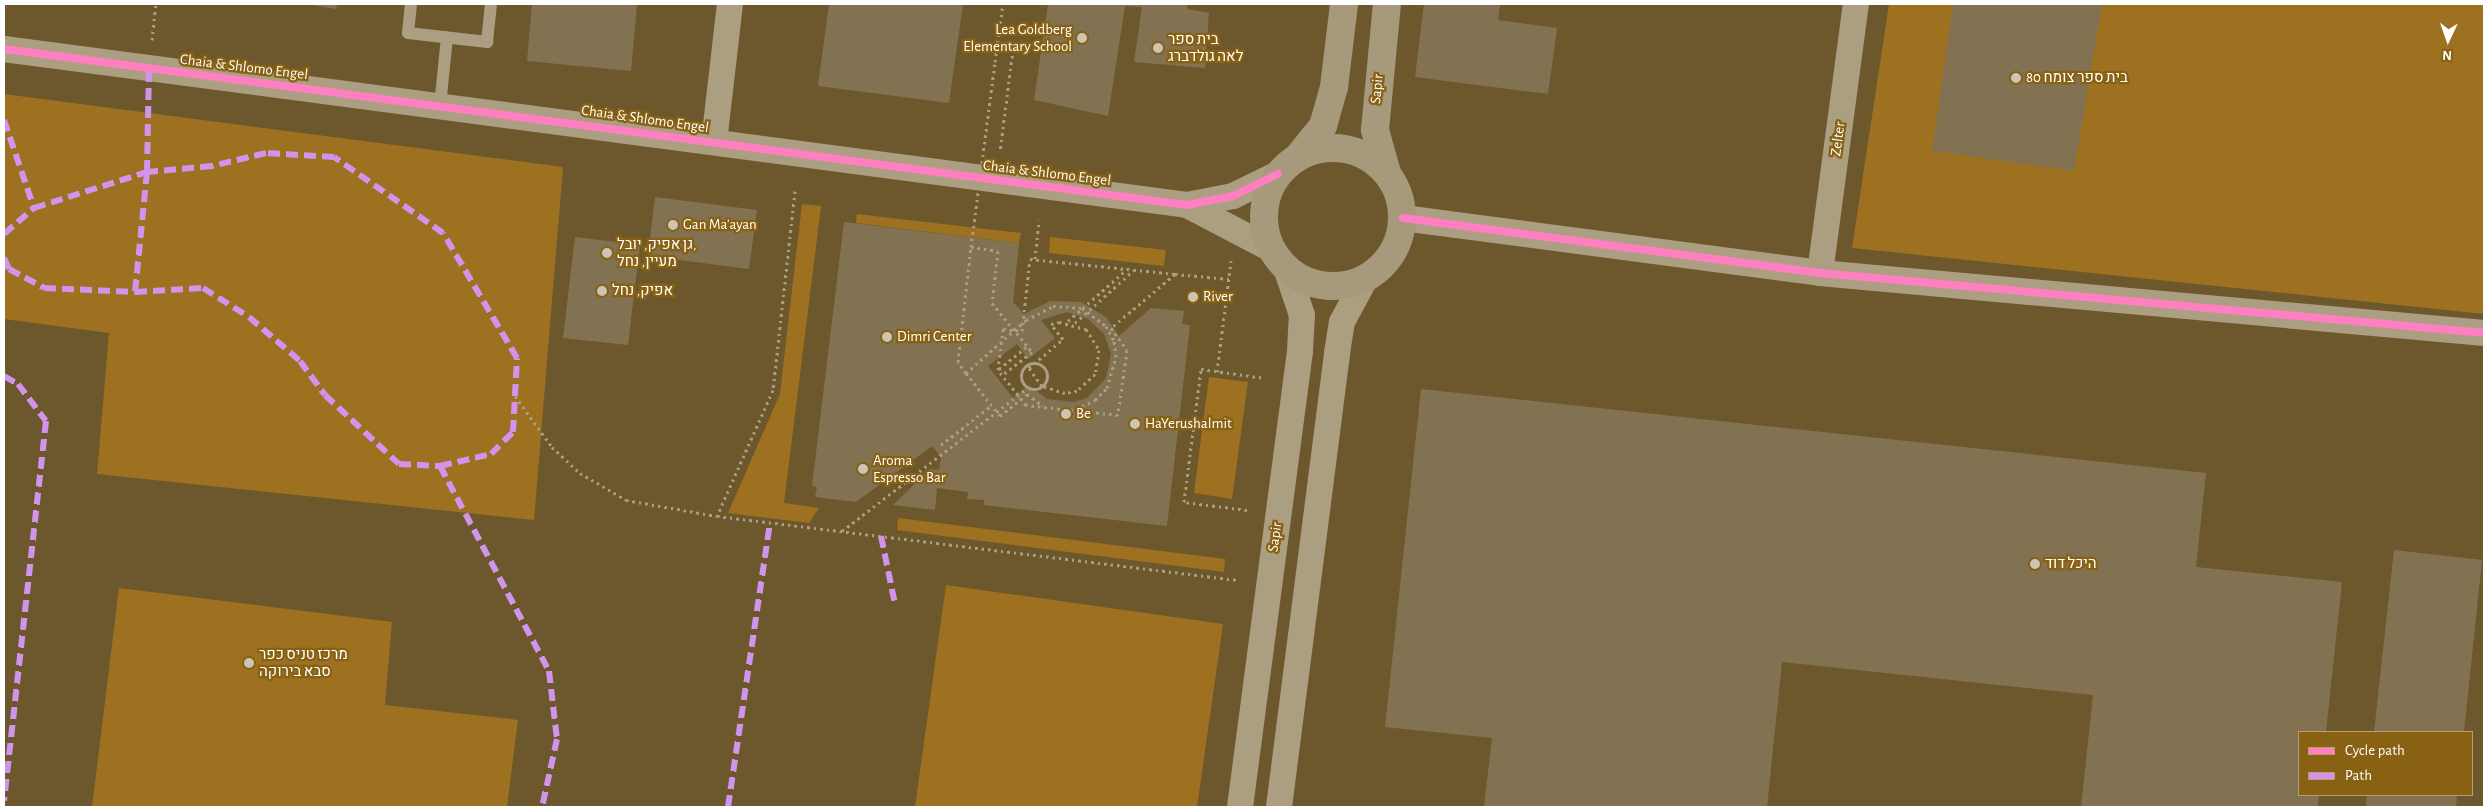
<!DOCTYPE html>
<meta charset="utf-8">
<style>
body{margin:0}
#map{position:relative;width:2488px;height:811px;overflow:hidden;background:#6d582e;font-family:"Alegreya Sans",Heebo,sans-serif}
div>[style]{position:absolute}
.green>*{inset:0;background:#9d7120}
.building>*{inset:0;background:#837251}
.path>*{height:3px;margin-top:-1.5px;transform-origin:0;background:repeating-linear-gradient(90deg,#ac9e81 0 2.5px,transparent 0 6.5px)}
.path>.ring{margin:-1.5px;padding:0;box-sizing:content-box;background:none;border:3px solid #ac9e81;border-radius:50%}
.lane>*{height:12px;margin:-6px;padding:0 6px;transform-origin:6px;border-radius:6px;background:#ac9e81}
.street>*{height:26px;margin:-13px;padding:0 13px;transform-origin:13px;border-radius:13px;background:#ac9e81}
.secondary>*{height:28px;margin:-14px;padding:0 14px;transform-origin:14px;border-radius:14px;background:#a7997b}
.secondary>.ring{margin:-14px;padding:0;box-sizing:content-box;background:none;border:28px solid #a7997b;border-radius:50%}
.path-bridge>*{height:3px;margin-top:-1.5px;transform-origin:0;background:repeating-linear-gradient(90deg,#ac9e81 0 2.5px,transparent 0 6.5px)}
.quiet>*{height:6px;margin-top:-3px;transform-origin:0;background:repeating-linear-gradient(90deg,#d193ec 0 12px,transparent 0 18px)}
.cycleway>*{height:8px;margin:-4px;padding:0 4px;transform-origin:4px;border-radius:4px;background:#ff80c0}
.dots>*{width:14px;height:14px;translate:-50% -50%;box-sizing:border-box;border:2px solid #886113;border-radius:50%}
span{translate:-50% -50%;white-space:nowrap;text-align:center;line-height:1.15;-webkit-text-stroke:4.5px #886113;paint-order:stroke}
.poi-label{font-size:15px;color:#fff}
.right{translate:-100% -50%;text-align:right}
.left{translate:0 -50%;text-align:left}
.street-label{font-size:15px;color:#fff}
.frame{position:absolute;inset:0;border:5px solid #fff;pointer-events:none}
.legend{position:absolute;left:2298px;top:731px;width:175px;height:65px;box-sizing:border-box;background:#886113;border:1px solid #b8a071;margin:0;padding:6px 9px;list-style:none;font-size:15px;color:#fff}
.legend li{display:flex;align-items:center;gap:10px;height:25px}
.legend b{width:25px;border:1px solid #b8a071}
.north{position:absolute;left:2423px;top:15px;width:50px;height:50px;-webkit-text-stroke:4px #886113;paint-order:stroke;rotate:183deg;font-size:14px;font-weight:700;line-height:20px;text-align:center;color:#fff}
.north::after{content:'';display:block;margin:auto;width:18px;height:22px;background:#fff;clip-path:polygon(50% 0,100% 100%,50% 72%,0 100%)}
</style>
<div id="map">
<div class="green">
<div style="clip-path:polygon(1889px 4px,2484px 4px,2484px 314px,1852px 248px)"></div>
<div style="clip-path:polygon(4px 94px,563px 167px,534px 520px,97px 474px,109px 333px,4px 319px)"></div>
<div style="clip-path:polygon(802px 204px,821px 206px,784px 503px,819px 508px,809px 523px,728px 513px,780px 394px)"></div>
<div style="clip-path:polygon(857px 214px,1021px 233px,1019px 243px,856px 223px)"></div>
<div style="clip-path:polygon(1050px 237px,1166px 250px,1164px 266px,1049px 253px)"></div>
<div style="clip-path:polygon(1209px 377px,1248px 382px,1232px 499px,1194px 493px)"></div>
<div style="clip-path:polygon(898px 518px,1225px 559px,1224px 572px,897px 530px)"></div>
<div style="clip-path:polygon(946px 585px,1223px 624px,1197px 807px,915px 807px)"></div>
<div style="clip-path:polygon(119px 588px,392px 622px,385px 705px,518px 720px,507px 807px,92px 807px)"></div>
</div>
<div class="building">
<div style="clip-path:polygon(308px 4px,337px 4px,336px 9px)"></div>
<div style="clip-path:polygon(532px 4px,637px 4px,631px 71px,527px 61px)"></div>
<div style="clip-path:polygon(829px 4px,963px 4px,949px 103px,818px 86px)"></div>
<div style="clip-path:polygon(1048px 4px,1188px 4px,1187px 9px,1209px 13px,1205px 68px,1134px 62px,1142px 7px,1125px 6px,1108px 116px,1034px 100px)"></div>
<div style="clip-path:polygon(1424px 4px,1500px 4px,1498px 20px,1557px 28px,1548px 94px,1415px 77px)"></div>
<div style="clip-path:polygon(1953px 4px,2102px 4px,2074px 171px,1932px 151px)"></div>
<div style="clip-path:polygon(655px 197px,757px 210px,749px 269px,648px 256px)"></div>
<div style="clip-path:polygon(evenodd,844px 222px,1019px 243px,1013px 302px,1024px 314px,1050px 301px,1081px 302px,1106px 317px,1119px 336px,1151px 308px,1184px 311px,1182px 324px,1190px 325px,1167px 526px,984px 505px,984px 500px,967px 499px,968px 492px,937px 488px,935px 510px,893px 505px,930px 469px,939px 470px,941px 457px,932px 446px,856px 502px,815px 497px,817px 487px,812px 486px,844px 222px,1067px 312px,1088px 319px,1104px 334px,1111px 354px,1106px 378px,1087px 398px,1074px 402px,1047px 399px,1029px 385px,1013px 398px,988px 366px,1017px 344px,1028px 359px,1055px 338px,1041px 320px,1067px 312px)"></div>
<div style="clip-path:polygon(575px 237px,640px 245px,628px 345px,563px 338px)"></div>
<div style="clip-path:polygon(1421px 389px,2206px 473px,2196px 567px,2342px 582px,2326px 732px,2299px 732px,2299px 795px,2319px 795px,2318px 807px,2081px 807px,2093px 695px,1782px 662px,1767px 807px,1484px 807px,1492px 738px,1385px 727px)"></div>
<div style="clip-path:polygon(2394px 550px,2482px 560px,2464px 732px,2374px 732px)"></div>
<div style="clip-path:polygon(2367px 795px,2457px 795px,2456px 807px,2366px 807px)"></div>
</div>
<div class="path">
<div style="left:152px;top:40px;width:36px;rotate:-84deg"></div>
<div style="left:997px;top:44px;width:17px;rotate:17deg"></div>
<div style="left:1013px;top:49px;width:104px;rotate:97.2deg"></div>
<div style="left:995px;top:62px;width:59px;rotate:-82.1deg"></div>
<div style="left:795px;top:191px;width:200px;rotate:96.3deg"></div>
<div style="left:773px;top:390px;width:138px;rotate:114deg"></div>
<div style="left:717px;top:516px;width:524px;rotate:7.02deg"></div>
<div style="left:1030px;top:259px;width:146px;rotate:5.9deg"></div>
<div style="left:1175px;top:274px;width:84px;rotate:139.8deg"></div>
<div style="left:1111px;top:328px;width:27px;rotate:54deg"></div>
<div style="left:1127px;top:350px;width:66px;rotate:97.9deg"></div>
<div style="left:1118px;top:415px;width:93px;rotate:-173.8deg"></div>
<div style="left:1026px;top:405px;width:45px;rotate:-128.7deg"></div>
<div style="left:998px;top:370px;width:41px;rotate:-83deg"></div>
<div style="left:1003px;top:329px;width:19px;rotate:6deg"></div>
<div style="left:1022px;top:331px;width:72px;rotate:-83.7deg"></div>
<div style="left:1035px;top:259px;width:39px;rotate:-84deg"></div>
<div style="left:1175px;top:274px;width:54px;rotate:5.3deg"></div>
<div style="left:1026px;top:320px;width:80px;rotate:138.5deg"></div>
<div style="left:966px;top:373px;width:55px;rotate:51.7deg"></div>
<div style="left:1000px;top:416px;width:35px;rotate:-39deg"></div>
<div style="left:1027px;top:394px;width:20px;rotate:37deg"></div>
<div style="left:1068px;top:321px;width:79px;rotate:-41.4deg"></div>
<div style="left:1059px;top:322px;width:28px;rotate:15deg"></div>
<div style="left:1086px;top:329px;width:25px;rotate:58deg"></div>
<div style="left:1099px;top:350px;width:24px;rotate:99deg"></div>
<div style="left:1095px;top:374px;width:25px;rotate:137deg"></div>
<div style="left:1077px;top:391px;width:12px;rotate:171deg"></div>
<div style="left:1065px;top:393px;width:24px;rotate:-163deg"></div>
<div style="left:1042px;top:386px;width:22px;rotate:-126deg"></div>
<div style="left:1029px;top:368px;width:45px;rotate:-40.5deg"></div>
<div style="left:1063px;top:339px;width:19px;rotate:-129deg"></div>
<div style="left:1051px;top:324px;width:8px;rotate:-14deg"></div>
<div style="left:1075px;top:323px;width:79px;rotate:-41.9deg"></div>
<div class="ring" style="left:1021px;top:363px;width:23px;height:23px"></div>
<div style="left:999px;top:369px;width:36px;rotate:-39deg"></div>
<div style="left:1217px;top:372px;width:112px;rotate:-82.8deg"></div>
<div style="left:966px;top:373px;width:14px;rotate:-126deg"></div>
<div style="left:958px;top:362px;width:116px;rotate:-83.6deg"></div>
<div style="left:971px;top:247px;width:27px;rotate:8deg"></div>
<div style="left:998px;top:251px;width:52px;rotate:96.6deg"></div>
<div style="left:992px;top:303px;width:63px;rotate:50.8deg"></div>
<div style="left:1032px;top:352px;width:37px;rotate:142deg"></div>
<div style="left:515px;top:396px;width:63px;rotate:54deg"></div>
<div style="left:552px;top:447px;width:38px;rotate:43deg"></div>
<div style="left:580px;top:473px;width:53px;rotate:30.4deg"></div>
<div style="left:626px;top:500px;width:92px;rotate:10deg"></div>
<div style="left:1076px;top:409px;width:21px;rotate:-25deg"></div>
<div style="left:1095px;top:400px;width:17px;rotate:-45deg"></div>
<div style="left:1107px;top:388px;width:32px;rotate:-74deg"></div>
<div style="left:1116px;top:357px;width:16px;rotate:-97deg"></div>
<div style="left:941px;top:445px;width:65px;rotate:-38.1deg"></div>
<div style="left:1247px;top:510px;width:64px;rotate:-172.8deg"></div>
<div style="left:1184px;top:502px;width:134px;rotate:-82.7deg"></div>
<div style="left:1201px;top:369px;width:64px;rotate:8.1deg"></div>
<div style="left:842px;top:531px;width:235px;rotate:-37.6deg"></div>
</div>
<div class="lane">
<div style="left:411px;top:4px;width:29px;rotate:96deg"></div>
<div style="left:408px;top:33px;width:80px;rotate:6.5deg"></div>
<div style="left:487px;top:42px;width:38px;rotate:-84deg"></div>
<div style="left:440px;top:106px;width:69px;rotate:-84.2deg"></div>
</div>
<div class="street">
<div style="left:4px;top:49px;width:1193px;rotate:7.51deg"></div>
<div style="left:1187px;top:205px;width:47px;rotate:-11.1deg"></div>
<div style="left:1233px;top:196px;width:50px;rotate:-26.1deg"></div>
<div style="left:714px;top:142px;width:139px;rotate:-83.4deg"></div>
<div style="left:1187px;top:205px;width:95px;rotate:27.6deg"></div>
<div style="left:1403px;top:218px;width:421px;rotate:7.5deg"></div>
<div style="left:1820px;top:273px;width:667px;rotate:5.16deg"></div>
<div style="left:1820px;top:273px;width:271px;rotate:-82.4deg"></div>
<div style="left:1240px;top:807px;width:460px;rotate:-82.5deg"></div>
<div style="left:1300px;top:351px;width:36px;rotate:-87deg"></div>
<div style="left:1302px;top:315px;width:50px;rotate:-108.8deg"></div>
<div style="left:1279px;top:807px;width:458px;rotate:-82.7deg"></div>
<div style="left:1337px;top:353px;width:31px;rotate:-81deg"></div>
<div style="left:1342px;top:322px;width:49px;rotate:-61.9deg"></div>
</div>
<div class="secondary">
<div class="ring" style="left:1264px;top:148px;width:110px;height:110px"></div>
<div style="left:1297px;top:158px;width:41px;rotate:-50.9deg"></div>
<div style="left:1323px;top:126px;width:41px;rotate:-74.2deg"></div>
<div style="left:1334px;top:87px;width:84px;rotate:-83.1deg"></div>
<div style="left:1387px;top:173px;width:45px;rotate:-105.6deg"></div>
<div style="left:1375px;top:130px;width:127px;rotate:-84.6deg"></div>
</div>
<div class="path-bridge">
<div style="left:971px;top:247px;width:187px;rotate:-82.6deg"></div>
<div style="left:1026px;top:320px;width:30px;rotate:-27deg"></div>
<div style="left:1053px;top:306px;width:29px;rotate:4deg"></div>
<div style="left:1082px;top:308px;width:30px;rotate:37deg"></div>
<div style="left:1106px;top:326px;width:17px;rotate:62deg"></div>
</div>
<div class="quiet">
<div style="left:4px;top:120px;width:93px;rotate:71.2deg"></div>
<div style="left:34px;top:208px;width:119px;rotate:-17.7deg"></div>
<div style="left:147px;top:172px;width:121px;rotate:95.7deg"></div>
<div style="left:135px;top:292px;width:68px;rotate:-3.4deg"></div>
<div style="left:203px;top:288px;width:54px;rotate:32.2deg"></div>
<div style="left:249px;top:317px;width:67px;rotate:40.8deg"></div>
<div style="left:300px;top:361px;width:42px;rotate:53.7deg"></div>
<div style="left:325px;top:395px;width:101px;rotate:43deg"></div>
<div style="left:399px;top:464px;width:41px;rotate:2.8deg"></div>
<div style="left:440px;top:466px;width:52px;rotate:-13.2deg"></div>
<div style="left:491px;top:454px;width:31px;rotate:-45deg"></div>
<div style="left:513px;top:432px;width:74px;rotate:-86.9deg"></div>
<div style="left:517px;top:358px;width:145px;rotate:-120.6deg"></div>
<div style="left:443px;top:233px;width:133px;rotate:-145.1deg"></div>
<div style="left:334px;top:157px;width:68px;rotate:-176.6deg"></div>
<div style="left:266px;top:153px;width:56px;rotate:166.5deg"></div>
<div style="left:212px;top:166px;width:65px;rotate:174.7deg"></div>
<div style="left:147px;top:172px;width:104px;rotate:-88.9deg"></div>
<div style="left:4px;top:234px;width:40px;rotate:-41deg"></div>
<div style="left:4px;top:258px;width:12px;rotate:66deg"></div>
<div style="left:9px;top:269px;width:40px;rotate:28deg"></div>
<div style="left:44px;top:288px;width:91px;rotate:2.5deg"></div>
<div style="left:4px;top:376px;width:16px;rotate:30deg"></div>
<div style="left:18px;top:384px;width:46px;rotate:52.9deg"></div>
<div style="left:46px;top:421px;width:382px;rotate:96.3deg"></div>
<div style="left:440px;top:466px;width:232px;rotate:62deg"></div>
<div style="left:549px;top:671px;width:68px;rotate:83.3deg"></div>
<div style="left:557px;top:739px;width:70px;rotate:102.4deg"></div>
<div style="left:881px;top:536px;width:69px;rotate:78.4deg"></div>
<div style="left:728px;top:807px;width:288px;rotate:-81.6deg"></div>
</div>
<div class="cycleway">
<div style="left:4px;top:49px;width:1193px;rotate:7.51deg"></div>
<div style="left:1187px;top:205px;width:47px;rotate:-11.1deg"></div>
<div style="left:1233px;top:196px;width:50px;rotate:-26.1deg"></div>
<div style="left:1403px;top:218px;width:421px;rotate:7.5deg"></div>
<div style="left:1820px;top:273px;width:667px;rotate:5.16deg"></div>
</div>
<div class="dots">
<div style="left:1082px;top:38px;background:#ccc5b6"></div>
<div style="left:1158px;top:48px;background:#ccc5b6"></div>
<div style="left:2016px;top:78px;background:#ccc5b6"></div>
<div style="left:673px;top:225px;background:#ccc5b6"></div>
<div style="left:607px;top:253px;background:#ccc5b6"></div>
<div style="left:602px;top:291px;background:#ccc5b6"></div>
<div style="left:1193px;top:297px;background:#ccc5b6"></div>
<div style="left:887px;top:337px;background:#ccc5b6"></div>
<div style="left:1066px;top:414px;background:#ccc5b6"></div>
<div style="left:1135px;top:424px;background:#ccc5b6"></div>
<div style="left:863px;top:469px;background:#ccc5b6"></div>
<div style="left:2035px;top:564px;background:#ccc5b6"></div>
<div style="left:249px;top:663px;background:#ccc5b6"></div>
</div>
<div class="poi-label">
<span class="right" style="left:1072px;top:38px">Lea Goldberg<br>Elementary School</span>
<span class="left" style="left:1168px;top:48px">בית ספר<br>לאה גולדברג</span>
<span class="left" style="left:2026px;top:78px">בית ספר צומח 80</span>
<span class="left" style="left:683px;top:225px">Gan Ma'ayan</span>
<span class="left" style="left:617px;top:253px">גן אפיק, יובל,<br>מעיין, נחל</span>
<span class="left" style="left:612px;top:291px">אפיק, נחל</span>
<span class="left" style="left:1203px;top:297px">River</span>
<span class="left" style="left:897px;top:337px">Dimri Center</span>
<span class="left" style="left:1076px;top:414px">Be</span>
<span class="left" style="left:1145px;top:424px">HaYerushalmit</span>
<span class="left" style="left:873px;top:469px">Aroma<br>Espresso Bar</span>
<span class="left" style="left:2045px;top:564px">היכל דוד</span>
<span class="left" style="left:259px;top:663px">מרכז טניס כפר<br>סבא בירוקה</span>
</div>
<div class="street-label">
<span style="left:244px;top:67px;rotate:7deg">Chaia &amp; Shlomo Engel</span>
<span style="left:1377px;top:89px;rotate:-85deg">Sapir</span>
<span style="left:645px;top:119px;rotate:8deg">Chaia &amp; Shlomo Engel</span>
<span style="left:1838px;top:139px;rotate:-82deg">Zelter</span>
<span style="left:1047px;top:173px;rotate:7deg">Chaia &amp; Shlomo Engel</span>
<span style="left:1275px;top:537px;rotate:-82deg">Sapir</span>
</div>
<div class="frame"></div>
<ul class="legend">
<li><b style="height:6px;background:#ff80c0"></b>Cycle path</li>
<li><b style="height:6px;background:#d193ec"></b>Path</li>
</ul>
<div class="north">N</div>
</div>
